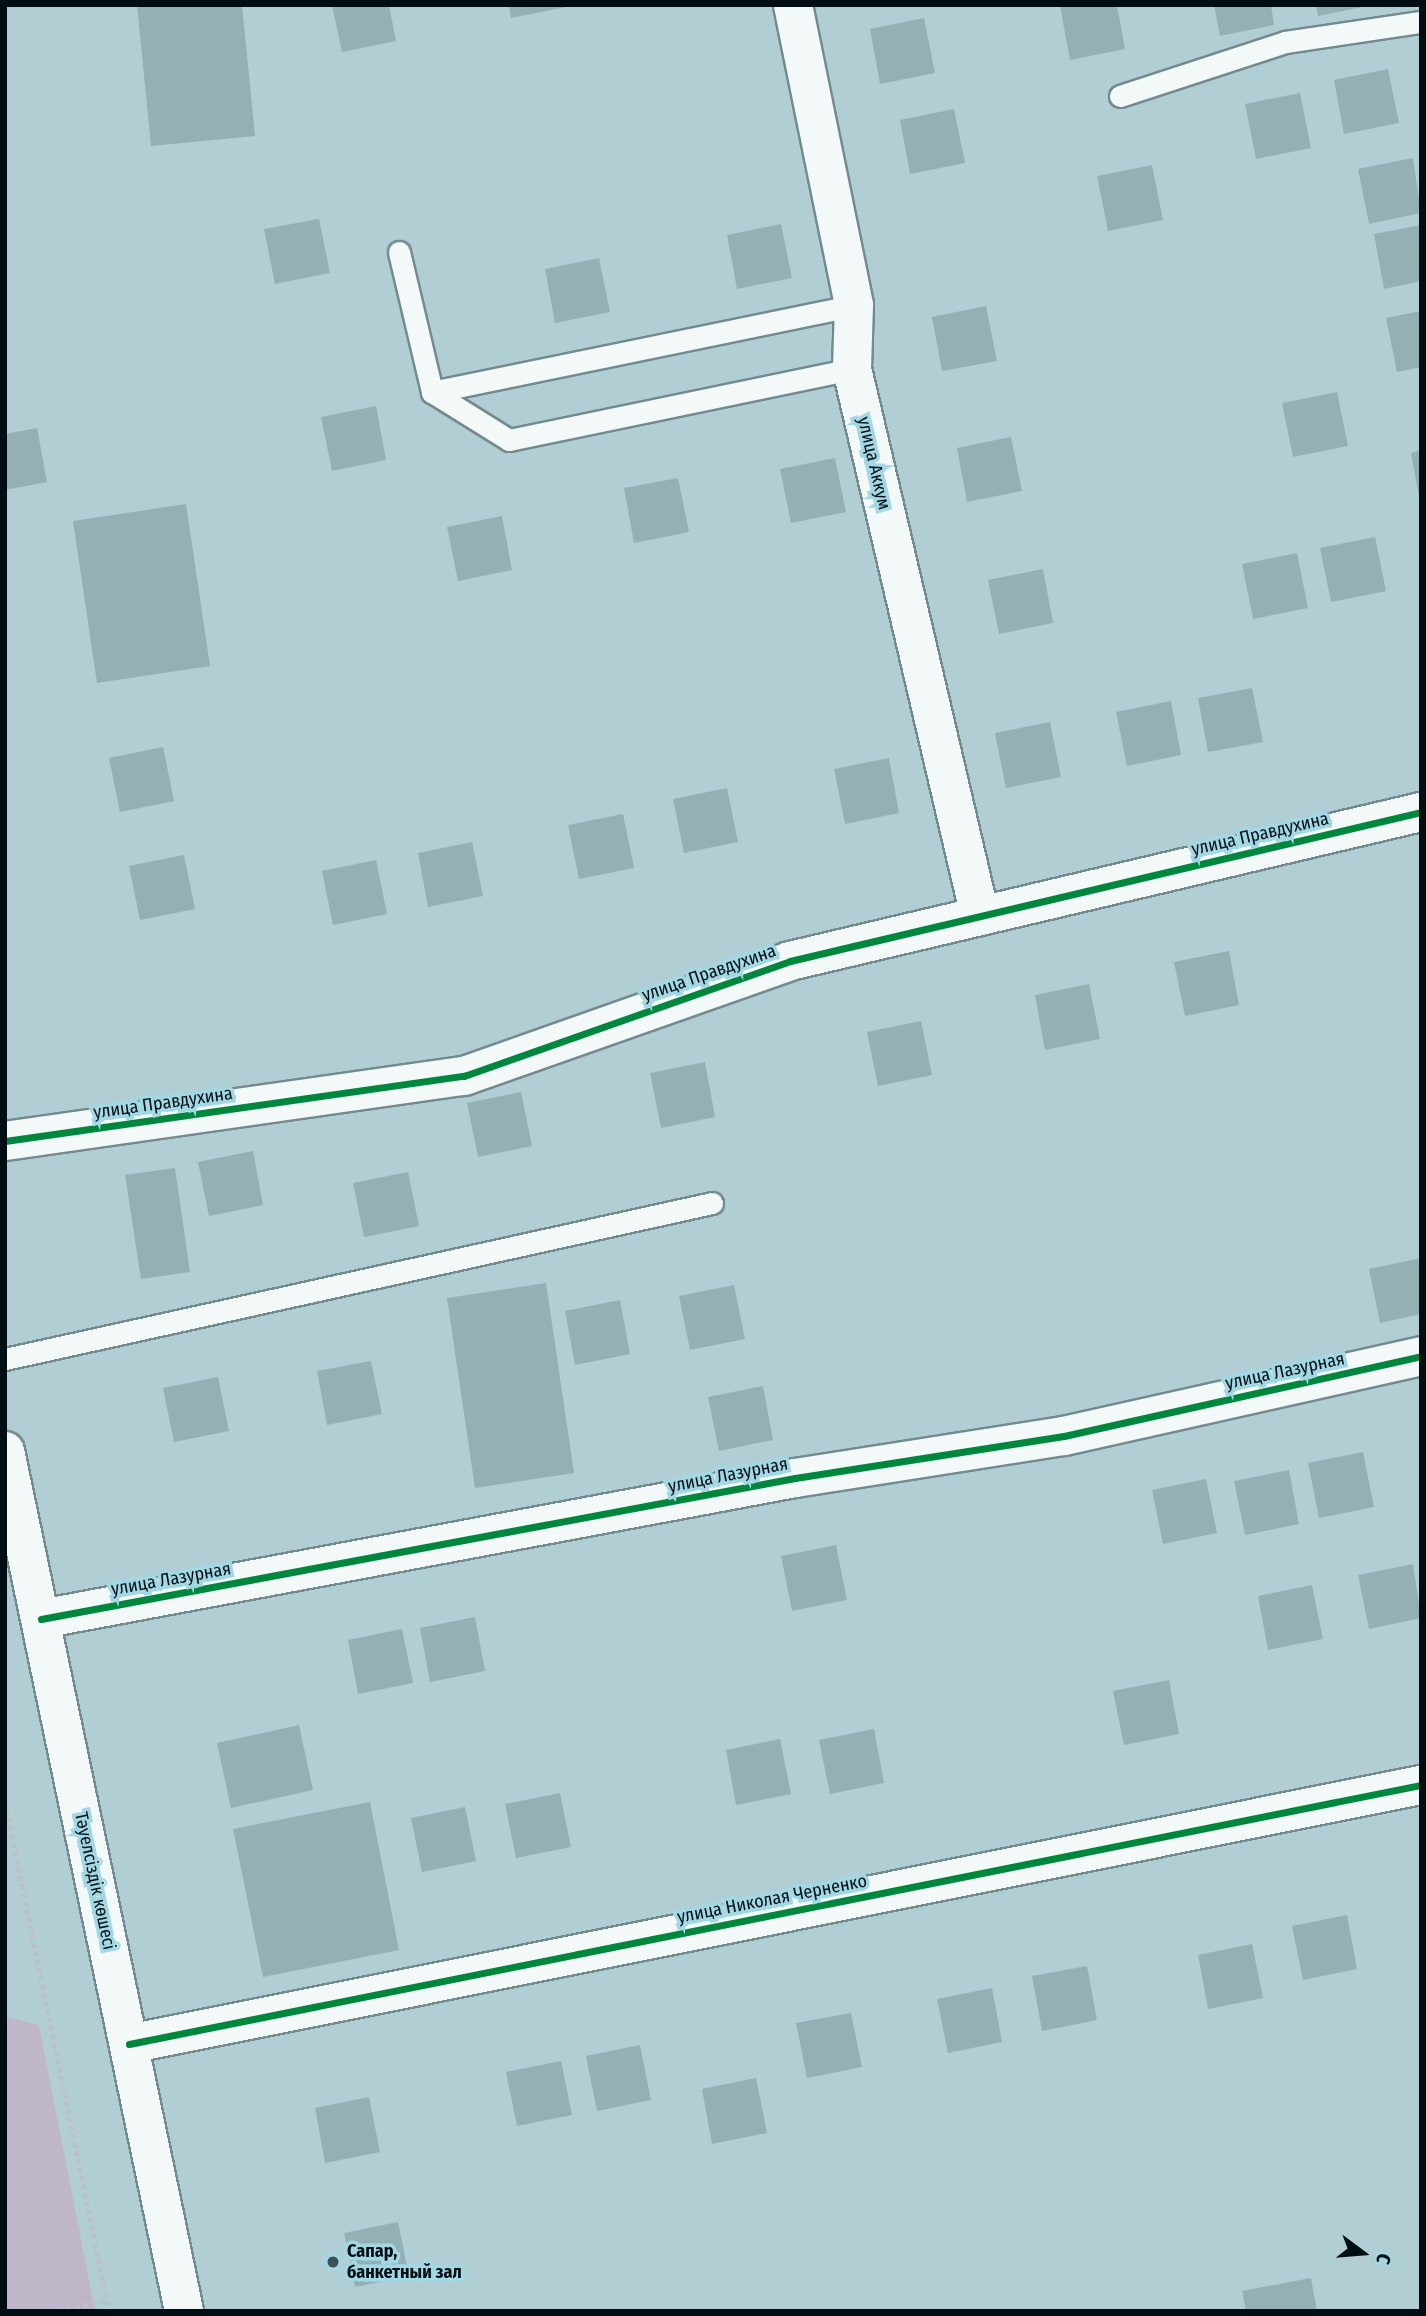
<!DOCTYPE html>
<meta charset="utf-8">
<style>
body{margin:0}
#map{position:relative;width:1426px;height:2316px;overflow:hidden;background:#b1ced4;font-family:"Fira Sans Condensed",sans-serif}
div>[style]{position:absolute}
.green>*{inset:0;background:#bfb6ca}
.building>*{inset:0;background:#93b0b5}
.path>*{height:4.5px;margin-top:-2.25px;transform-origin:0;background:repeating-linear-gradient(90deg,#bac3c5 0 5px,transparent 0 8.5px)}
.roads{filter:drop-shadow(2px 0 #738a8f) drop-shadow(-2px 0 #738a8f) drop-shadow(0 2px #738a8f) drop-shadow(0 -2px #738a8f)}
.lane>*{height:21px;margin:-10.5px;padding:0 10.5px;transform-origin:10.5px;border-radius:10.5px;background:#f3f8f9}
.street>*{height:38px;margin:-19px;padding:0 19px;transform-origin:19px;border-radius:19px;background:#f3f8f9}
.secondary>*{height:38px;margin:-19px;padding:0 19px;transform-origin:19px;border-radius:19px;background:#f3f8f9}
.cycleway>*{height:7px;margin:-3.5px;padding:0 3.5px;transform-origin:3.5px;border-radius:3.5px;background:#00873e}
.dots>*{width:19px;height:19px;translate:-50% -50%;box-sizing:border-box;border:4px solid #a2d8e3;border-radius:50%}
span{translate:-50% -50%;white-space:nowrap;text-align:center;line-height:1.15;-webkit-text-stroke:7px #a2d8e3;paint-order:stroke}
.street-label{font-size:18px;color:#000e13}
.poi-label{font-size:18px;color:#000e13;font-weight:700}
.left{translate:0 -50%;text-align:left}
.frame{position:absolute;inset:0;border:7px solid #000e13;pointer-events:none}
.north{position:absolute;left:1328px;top:2218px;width:70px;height:70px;-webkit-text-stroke:5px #a2d8e3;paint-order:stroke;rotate:106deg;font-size:19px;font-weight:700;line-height:28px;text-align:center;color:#000e13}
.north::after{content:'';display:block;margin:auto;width:24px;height:32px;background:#000e13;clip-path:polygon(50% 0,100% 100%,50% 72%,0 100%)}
</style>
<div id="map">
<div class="green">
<div style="clip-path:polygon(5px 2009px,7px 2017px,39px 2025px,95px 2311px,5px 2311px)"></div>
</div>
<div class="building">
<div style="clip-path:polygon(137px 5px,242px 5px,255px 136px,151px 146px)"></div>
<div style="clip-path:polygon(332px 5px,389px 5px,396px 41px,342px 52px)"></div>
<div style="clip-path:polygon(509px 5px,565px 5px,566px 7px,511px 18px)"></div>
<div style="clip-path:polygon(1117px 5px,1125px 49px,1070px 60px,1060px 6px)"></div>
<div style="clip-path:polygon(1214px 5px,1271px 5px,1274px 25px,1220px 36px)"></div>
<div style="clip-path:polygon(1316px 5px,1367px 5px,1367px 6px,1318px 16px)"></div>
<div style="clip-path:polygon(924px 18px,935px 73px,880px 84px,870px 29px)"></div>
<div style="clip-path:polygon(1388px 69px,1399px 123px,1344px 134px,1334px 80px)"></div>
<div style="clip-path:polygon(1300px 93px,1311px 148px,1256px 159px,1245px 104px)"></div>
<div style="clip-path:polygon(954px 109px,965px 163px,910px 174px,900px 120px)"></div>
<div style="clip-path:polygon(1413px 158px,1421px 213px,1369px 224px,1358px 169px)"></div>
<div style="clip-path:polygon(1152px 165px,1163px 220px,1108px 231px,1097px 176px)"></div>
<div style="clip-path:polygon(319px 219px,330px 273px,275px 284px,264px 229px)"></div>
<div style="clip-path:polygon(781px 224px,792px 278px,737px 289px,727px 235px)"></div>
<div style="clip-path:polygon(1421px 225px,1421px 281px,1384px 289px,1374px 234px)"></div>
<div style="clip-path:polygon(599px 258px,610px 312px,555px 323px,545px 269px)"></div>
<div style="clip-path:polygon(986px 306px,997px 361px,942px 371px,932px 317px)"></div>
<div style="clip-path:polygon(1421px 311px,1421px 367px,1397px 372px,1386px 318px)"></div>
<div style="clip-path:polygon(1337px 392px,1348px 446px,1293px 457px,1282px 403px)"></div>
<div style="clip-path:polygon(376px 406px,386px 460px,332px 471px,321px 417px)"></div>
<div style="clip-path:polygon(37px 428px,47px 482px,5px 490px,5px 434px)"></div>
<div style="clip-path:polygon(1011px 437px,1022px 491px,967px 502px,957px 448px)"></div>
<div style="clip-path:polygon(1421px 450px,1421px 497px,1419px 497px,1411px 453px)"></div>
<div style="clip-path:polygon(835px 458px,846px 512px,791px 523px,780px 469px)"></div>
<div style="clip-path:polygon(678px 478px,689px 532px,634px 543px,624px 488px)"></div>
<div style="clip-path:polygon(186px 504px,210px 666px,97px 683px,73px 521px)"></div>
<div style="clip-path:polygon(502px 516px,512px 570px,458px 581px,447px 527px)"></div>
<div style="clip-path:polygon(1375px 537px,1386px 591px,1331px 602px,1320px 548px)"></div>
<div style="clip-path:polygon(1297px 553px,1308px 608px,1253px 619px,1242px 564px)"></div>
<div style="clip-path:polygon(1043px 569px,1053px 623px,999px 634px,988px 580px)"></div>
<div style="clip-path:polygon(1252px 688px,1263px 742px,1208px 752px,1198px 698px)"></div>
<div style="clip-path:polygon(1171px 701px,1181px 755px,1127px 766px,1116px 712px)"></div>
<div style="clip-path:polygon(1050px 722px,1061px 777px,1006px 788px,995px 733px)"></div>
<div style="clip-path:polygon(163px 747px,174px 801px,120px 812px,109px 758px)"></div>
<div style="clip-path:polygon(889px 758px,899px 813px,845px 824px,834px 769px)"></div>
<div style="clip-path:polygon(727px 788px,738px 842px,684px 853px,673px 799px)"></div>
<div style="clip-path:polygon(623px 814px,634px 868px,579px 879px,568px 825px)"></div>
<div style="clip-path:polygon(472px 842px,483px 896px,428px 907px,418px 853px)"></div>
<div style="clip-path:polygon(184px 855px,195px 909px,140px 920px,129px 866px)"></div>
<div style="clip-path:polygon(376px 860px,387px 914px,333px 925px,322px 871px)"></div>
<div style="clip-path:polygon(1229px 951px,1239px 1005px,1185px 1016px,1174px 962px)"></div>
<div style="clip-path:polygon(1089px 984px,1100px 1039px,1045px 1050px,1035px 995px)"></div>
<div style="clip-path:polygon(921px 1021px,932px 1075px,878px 1086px,867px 1032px)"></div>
<div style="clip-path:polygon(705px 1062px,715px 1117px,661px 1128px,650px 1073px)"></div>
<div style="clip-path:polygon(521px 1092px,532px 1146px,478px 1157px,467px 1103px)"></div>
<div style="clip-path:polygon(253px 1151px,263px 1205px,209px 1216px,198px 1162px)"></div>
<div style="clip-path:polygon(175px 1168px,190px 1272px,141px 1279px,125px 1175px)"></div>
<div style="clip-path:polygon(408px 1172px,419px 1226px,364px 1237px,353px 1183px)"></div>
<div style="clip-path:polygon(1421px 1258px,1421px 1314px,1380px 1323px,1369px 1269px)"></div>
<div style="clip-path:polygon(546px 1283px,574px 1473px,475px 1488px,447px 1298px)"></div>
<div style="clip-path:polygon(734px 1285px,745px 1339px,690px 1350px,679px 1296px)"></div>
<div style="clip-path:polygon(620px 1300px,630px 1354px,575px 1365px,565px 1311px)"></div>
<div style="clip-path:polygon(371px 1361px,382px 1414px,327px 1425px,317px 1371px)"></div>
<div style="clip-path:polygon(218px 1377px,229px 1431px,174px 1442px,163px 1388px)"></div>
<div style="clip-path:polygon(763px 1386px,773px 1440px,719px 1451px,708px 1397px)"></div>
<div style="clip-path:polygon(1363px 1452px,1374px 1507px,1319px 1518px,1308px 1463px)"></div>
<div style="clip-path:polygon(1289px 1470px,1299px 1524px,1245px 1535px,1234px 1481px)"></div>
<div style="clip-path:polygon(1206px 1479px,1217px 1533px,1163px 1544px,1152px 1490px)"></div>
<div style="clip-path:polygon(836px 1545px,847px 1600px,792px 1611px,781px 1556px)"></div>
<div style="clip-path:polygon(1413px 1564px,1421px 1618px,1369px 1629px,1358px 1575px)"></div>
<div style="clip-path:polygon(1312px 1585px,1323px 1639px,1268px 1650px,1258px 1596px)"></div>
<div style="clip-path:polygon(475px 1617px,485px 1671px,430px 1682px,420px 1628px)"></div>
<div style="clip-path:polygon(402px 1629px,413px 1683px,358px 1694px,348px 1640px)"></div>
<div style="clip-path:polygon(1169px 1680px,1179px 1734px,1124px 1745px,1113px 1691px)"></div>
<div style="clip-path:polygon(299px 1725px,313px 1790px,231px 1808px,217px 1743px)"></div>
<div style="clip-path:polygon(874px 1729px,884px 1783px,830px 1794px,819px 1740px)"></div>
<div style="clip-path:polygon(780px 1739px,791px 1794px,736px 1805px,726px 1750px)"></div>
<div style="clip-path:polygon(560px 1793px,571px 1847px,516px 1858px,505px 1804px)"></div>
<div style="clip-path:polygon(370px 1802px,399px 1950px,263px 1977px,233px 1829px)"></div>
<div style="clip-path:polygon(465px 1807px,476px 1861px,422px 1872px,411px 1818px)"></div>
<div style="clip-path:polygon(1347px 1915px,1357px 1969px,1303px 1980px,1292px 1926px)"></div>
<div style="clip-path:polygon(1252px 1944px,1263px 1998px,1208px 2009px,1198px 1955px)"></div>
<div style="clip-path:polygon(1087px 1966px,1097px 2020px,1042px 2031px,1032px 1976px)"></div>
<div style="clip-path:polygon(992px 1988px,1002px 2042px,948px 2053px,937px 1999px)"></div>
<div style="clip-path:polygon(851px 2013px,862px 2067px,807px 2078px,796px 2023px)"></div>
<div style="clip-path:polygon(640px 2045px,651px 2100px,597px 2111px,586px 2056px)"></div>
<div style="clip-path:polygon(561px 2061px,572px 2115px,517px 2126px,506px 2072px)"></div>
<div style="clip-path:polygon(756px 2078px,767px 2133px,712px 2144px,702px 2089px)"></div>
<div style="clip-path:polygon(369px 2097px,380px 2152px,325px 2163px,315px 2108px)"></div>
<div style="clip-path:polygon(398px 2222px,409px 2276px,355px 2287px,344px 2233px)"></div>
<div style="clip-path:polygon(1311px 2278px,1317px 2311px,1246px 2311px,1242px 2291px)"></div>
</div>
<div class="path">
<div style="left:5px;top:1801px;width:520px;rotate:78.47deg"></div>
<div style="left:58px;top:2311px;width:50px;rotate:-12.7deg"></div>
</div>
<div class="roads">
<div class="lane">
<div style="left:1120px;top:96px;width:174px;rotate:-18.1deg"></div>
<div style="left:1285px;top:42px;width:137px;rotate:-8.4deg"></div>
<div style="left:399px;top:252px;width:144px;rotate:76.7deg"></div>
<div style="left:432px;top:392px;width:431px;rotate:-11.6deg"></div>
<div style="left:432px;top:392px;width:91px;rotate:31.9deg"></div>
<div style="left:509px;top:440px;width:350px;rotate:-11.7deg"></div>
<div style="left:5px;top:1359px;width:724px;rotate:-12.44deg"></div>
</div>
<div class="street">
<div style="left:793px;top:5px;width:306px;rotate:78.5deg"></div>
<div style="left:854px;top:305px;width:64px;rotate:91.8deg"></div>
<div style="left:852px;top:369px;width:562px;rotate:76.83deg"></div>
<div style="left:5px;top:1141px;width:464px;rotate:-8.1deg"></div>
<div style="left:464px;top:1076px;width:346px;rotate:-19.4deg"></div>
<div style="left:790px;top:961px;width:648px;rotate:-13.29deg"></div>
<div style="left:41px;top:1619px;width:767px;rotate:-10.59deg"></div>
<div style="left:795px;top:1478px;width:272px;rotate:-8.9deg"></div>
<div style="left:1064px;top:1436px;width:366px;rotate:-12.6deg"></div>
<div style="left:129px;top:2044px;width:1318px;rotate:-11.34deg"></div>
</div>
<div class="secondary">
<div style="left:5px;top:1451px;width:878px;rotate:78.24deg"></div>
</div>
</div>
<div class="cycleway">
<div style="left:5px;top:1141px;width:464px;rotate:-8.1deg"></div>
<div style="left:464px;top:1076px;width:346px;rotate:-19.4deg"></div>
<div style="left:790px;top:961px;width:648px;rotate:-13.29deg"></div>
<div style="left:41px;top:1619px;width:767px;rotate:-10.59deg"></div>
<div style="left:795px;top:1478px;width:272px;rotate:-8.9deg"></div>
<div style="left:1064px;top:1436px;width:366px;rotate:-12.6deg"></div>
<div style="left:129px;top:2044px;width:1318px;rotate:-11.34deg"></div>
</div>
<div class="dots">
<div style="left:333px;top:2262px;background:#3e5157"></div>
</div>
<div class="street-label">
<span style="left:874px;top:463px;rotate:77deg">улица Аккум</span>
<span style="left:1260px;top:834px;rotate:-13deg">улица Правдухина</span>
<span style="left:709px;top:973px;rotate:-19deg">улица Правдухина</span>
<span style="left:163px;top:1103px;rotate:-8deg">улица Правдухина</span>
<span style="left:1285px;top:1371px;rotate:-12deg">улица Лазурная</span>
<span style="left:728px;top:1475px;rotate:-11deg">улица Лазурная</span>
<span style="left:171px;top:1579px;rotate:-10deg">улица Лазурная</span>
<span style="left:95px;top:1881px;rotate:78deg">Тәуелсіздік көшесі</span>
<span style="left:772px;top:1899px;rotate:-11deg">улица Николая Черненко</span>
</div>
<div class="poi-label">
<span class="left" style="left:347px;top:2262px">Сапар,<br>банкетный зал</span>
</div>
<div class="frame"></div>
<div class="north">С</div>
</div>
